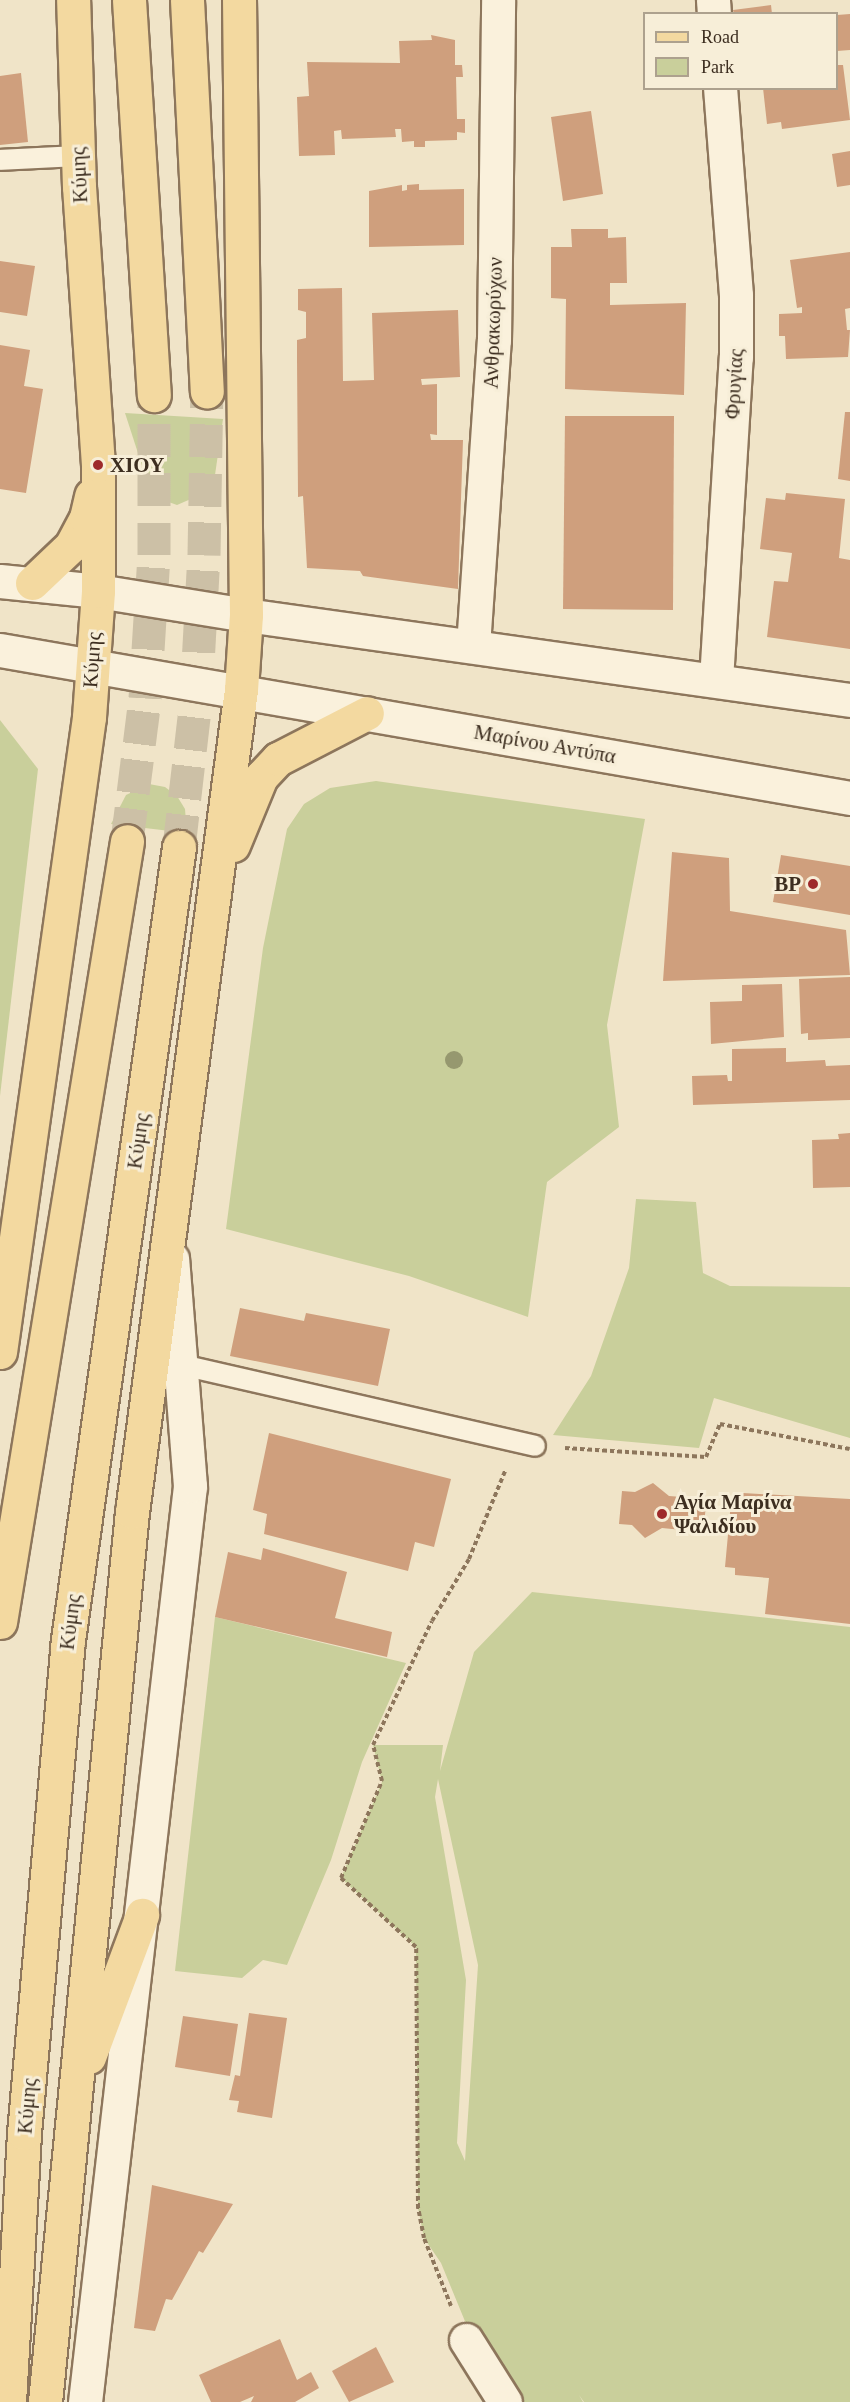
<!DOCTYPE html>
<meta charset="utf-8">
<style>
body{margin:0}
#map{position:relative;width:850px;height:2402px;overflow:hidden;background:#f0e4c8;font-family:"Times New Roman",serif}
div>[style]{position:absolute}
.green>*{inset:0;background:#c9cf9b}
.building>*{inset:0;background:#cf9f7d}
.primary-tunnel>*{height:33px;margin-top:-16.5px;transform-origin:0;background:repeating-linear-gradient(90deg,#ccc0a6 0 33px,transparent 0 49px)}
.path>*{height:4px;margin-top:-2px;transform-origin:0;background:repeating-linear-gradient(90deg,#8d765c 0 4.5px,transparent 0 7.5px)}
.roads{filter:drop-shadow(2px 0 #8d765c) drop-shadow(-2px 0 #8d765c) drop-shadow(0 2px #8d765c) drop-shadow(0 -2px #8d765c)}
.lane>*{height:20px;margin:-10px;padding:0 10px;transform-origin:10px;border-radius:10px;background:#faf1dc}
.street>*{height:33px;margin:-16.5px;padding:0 16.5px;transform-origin:16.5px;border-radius:16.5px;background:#faf1dc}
.secondary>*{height:33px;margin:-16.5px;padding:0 16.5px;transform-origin:16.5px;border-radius:16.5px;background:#faf1dc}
.primary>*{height:33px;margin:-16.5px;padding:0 16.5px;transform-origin:16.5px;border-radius:16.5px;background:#f3d9a0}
.trees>*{width:18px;height:18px;margin:-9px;border-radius:50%;background:#96986f}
.dots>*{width:16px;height:16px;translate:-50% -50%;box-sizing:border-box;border:3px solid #f7eed8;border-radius:50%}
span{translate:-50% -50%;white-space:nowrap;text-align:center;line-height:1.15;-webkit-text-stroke:6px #f7eed8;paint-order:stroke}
.street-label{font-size:21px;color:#3d2e20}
.poi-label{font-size:21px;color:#3d2e20;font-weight:700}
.left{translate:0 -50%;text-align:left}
.right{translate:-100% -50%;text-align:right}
.legend{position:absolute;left:643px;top:12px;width:195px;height:78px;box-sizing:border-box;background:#f7eed8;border:2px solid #ada18e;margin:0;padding:8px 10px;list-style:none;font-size:18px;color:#3d2e20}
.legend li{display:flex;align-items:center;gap:12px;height:30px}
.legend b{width:30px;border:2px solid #ada18e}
</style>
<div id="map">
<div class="green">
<div style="clip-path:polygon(125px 413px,223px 419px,215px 475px,200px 495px,177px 505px,163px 500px,148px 484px)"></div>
<div style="clip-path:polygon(0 720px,38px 769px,0 1096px)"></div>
<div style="clip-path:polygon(376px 781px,645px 819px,607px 1025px,619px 1127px,547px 1182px,528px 1317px,409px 1276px,226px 1229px,263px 948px,287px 829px,304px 804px,330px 788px)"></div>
<div style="clip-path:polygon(149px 784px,165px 787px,177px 796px,185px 809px,187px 833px,111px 824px,126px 795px)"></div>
<div style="clip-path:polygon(636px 1199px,696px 1202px,703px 1273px,730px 1286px,850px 1287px,850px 1438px,714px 1398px,699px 1448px,553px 1435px,591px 1376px,629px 1268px)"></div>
<div style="clip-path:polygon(evenodd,532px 1592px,850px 1627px,850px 2402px,584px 2402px,579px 2395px,583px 2402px,519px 2402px,469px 2331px,441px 2263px,424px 2238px,418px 2208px,416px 1947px,341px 1878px,382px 1782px,373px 1745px,443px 1745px,440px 1771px,474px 1652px,532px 1592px,438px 1779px,478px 1965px,465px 2161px,457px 2143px,466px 1980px,435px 1797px,438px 1779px)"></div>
<div style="clip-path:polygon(215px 1617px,406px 1663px,362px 1762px,331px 1860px,287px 1965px,263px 1960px,242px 1978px,175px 1971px)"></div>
</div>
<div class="building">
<div style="clip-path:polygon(771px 5px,772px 14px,734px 14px,733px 10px)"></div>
<div style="clip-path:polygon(850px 14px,850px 50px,837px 51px,837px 15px)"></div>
<div style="clip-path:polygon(431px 35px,455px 40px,455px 65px,462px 65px,463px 77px,456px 77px,457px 119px,465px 119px,465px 133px,457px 132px,457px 140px,425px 141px,425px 147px,414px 147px,414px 141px,402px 142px,401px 129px,395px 129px,396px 137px,342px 139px,341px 130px,334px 131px,335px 155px,299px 156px,297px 97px,309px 96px,307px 62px,400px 63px,399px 41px,432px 40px)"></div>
<div style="clip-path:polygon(837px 65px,843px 65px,850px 120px,782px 129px,781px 122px,767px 124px,763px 88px,837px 88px)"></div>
<div style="clip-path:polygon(21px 73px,28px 142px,0 145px,0 76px)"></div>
<div style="clip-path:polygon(591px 111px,603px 194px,563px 201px,551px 117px)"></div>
<div style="clip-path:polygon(850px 151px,850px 185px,837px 187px,832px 154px)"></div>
<div style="clip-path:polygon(419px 184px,419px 190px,464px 189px,464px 245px,369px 247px,369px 191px,402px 185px,402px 191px,407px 190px,407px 185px)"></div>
<div style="clip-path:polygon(571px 229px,608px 229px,608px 238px,626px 237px,627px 283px,610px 283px,610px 305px,686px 303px,684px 395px,565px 389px,566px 299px,551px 298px,551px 247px,572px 247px)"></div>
<div style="clip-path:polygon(850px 252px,850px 308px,845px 309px,847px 330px,850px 330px,848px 357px,786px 359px,785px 336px,779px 336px,779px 314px,802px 313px,802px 307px,797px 308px,790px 260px)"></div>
<div style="clip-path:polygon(0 261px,35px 266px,27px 316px,0 312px)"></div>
<div style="clip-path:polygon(342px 288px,343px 381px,374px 380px,372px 313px,458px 310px,460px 377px,421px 379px,422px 385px,437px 384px,437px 435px,430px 434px,431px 440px,463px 440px,458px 589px,363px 576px,360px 571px,307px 568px,303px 496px,298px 497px,297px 359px,297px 340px,306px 338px,306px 312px,298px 310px,298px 289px)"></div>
<div style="clip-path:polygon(0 345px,30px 350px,24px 386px,43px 389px,26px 493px,0 489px)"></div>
<div style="clip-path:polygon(845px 412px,850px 412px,850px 481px,838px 479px)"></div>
<div style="clip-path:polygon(565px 416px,674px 416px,673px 610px,563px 609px)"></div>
<div style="clip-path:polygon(786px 493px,845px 499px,839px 558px,850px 560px,850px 649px,767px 637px,774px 581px,788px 582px,792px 553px,760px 549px,766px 498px,785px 500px)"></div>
<div style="clip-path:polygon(672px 852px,729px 858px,730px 911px,846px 930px,850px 975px,663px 981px)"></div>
<div style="clip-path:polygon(781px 855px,850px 866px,850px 915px,773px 902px)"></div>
<div style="clip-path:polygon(850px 977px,850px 1038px,808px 1040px,808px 1033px,801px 1034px,799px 979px)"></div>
<div style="clip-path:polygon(782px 984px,784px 1037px,711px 1044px,710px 1002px,742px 1001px,742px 985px)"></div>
<div style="clip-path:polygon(786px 1048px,786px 1062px,825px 1060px,826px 1066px,850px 1065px,850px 1100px,693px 1105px,692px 1076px,727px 1075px,728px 1081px,732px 1081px,732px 1049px)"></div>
<div style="clip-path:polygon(850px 1133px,850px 1187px,813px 1188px,812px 1140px,839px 1139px,838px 1134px)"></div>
<div style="clip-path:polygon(240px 1308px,304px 1321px,306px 1313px,390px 1329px,378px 1386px,230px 1356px)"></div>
<div style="clip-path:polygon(269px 1433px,451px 1479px,434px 1547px,415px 1542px,408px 1571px,264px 1534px,267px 1514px,253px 1510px)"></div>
<div style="clip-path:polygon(653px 1483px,669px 1496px,695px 1498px,695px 1502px,706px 1503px,704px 1527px,693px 1526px,692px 1531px,662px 1528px,645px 1538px,632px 1525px,619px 1524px,622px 1491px,635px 1492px)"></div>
<div style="clip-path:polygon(743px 1493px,850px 1499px,850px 1624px,765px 1614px,769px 1578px,735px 1575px,735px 1568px,725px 1567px,731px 1502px,741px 1503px)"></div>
<div style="clip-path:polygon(263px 1548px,347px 1572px,335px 1618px,392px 1632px,387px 1657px,215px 1617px,228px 1552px,261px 1560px)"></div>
<div style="clip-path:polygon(249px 2013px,287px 2018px,272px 2118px,237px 2112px,239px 2101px,229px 2100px,235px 2075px,240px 2076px)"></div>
<div style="clip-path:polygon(183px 2016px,238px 2024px,230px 2076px,175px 2067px)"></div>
<div style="clip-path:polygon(152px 2185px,233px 2204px,203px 2253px,199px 2251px,172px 2300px,166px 2299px,155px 2331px,134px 2328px)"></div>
<div style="clip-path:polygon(280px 2339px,297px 2380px,311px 2372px,319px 2388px,295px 2402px,251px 2402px,254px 2396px,240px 2402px,211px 2402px,199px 2375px)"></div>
<div style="clip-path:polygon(376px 2347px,394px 2382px,349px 2402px,332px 2371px)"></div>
</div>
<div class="primary-tunnel">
<div style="left:127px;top:841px;width:144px;rotate:-82.8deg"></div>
<div style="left:145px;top:698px;width:143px;rotate:-86.4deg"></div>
<div style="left:154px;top:555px;width:160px;rotate:-90deg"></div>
<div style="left:179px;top:847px;width:147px;rotate:-83.4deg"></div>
<div style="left:196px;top:701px;width:146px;rotate:-86.9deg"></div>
<div style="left:204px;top:555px;width:164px;rotate:-89deg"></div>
</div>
<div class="path">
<div style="left:565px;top:1448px;width:141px;rotate:3.7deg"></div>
<div style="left:706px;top:1457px;width:36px;rotate:-67deg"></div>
<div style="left:720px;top:1424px;width:132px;rotate:10.9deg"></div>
<div style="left:451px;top:2306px;width:73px;rotate:-111.7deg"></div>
<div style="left:424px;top:2238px;width:31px;rotate:-101deg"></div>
<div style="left:418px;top:2208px;width:261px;rotate:-90.4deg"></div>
<div style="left:416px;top:1947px;width:102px;rotate:-137.4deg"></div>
<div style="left:341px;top:1878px;width:105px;rotate:-67.1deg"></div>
<div style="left:382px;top:1781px;width:37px;rotate:-104deg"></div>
<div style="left:373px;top:1745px;width:137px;rotate:-64.6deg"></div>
<div style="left:432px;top:1621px;width:72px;rotate:-59.2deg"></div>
<div style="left:469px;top:1559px;width:97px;rotate:-67.7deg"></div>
</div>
<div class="roads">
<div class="lane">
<div style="left:0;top:160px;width:78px;rotate:-2.9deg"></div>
<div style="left:182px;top:1365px;width:362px;rotate:12.9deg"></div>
</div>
<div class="street">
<div style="left:713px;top:0;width:14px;rotate:86deg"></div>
<div style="left:473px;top:646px;width:307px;rotate:-86.1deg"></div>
<div style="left:494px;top:340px;width:340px;rotate:-89.3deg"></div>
<div style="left:716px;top:680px;width:324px;rotate:-86.5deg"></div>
<div style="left:736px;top:357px;width:62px;rotate:-90deg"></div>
<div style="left:736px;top:295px;width:208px;rotate:-94.4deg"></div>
<div style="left:466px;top:2340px;width:73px;rotate:57.8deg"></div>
</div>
<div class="secondary">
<div style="left:0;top:581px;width:99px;rotate:5.8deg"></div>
<div style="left:98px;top:591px;width:150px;rotate:9.2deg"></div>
<div style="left:246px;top:615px;width:610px;rotate:8.01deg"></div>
<div style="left:0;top:650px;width:863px;rotate:9.88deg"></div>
<div style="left:85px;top:2402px;width:922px;rotate:-83.46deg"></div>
<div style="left:190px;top:1486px;width:228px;rotate:-94.5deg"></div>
</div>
<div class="primary">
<div style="left:129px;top:0;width:396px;rotate:86.4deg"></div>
<div style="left:187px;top:0;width:392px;rotate:87.1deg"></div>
<div style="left:32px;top:583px;width:54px;rotate:-43.5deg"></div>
<div style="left:71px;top:546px;width:32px;rotate:-62deg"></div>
<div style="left:86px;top:518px;width:23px;rotate:-77deg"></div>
<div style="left:233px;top:845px;width:74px;rotate:-67.6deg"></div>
<div style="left:261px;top:777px;width:25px;rotate:-47deg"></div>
<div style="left:278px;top:759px;width:100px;rotate:-27.3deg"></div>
<div style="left:0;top:1352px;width:641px;rotate:-82.02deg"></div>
<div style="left:89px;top:717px;width:126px;rotate:-85.9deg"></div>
<div style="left:98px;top:591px;width:126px;rotate:-90deg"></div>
<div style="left:98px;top:465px;width:279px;rotate:-93.9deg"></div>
<div style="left:79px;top:187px;width:187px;rotate:-91.8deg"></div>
<div style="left:0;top:1622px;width:791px;rotate:-80.76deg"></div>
<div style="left:89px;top:2057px;width:152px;rotate:-69.5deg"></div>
<div style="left:9px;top:2402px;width:269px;rotate:-86.8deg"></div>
<div style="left:24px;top:2133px;width:488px;rotate:-84.9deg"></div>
<div style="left:67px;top:1647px;width:808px;rotate:-82.03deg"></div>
<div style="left:45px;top:2402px;width:894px;rotate:-84.42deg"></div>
<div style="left:132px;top:1512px;width:829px;rotate:-82.45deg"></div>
<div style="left:241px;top:690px;width:75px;rotate:-86.2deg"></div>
<div style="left:246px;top:615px;width:615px;rotate:-90.65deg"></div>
</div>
</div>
<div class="trees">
<div style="left:454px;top:1060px"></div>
</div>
<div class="dots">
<div style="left:98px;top:465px;background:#9e2a2b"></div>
<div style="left:813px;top:884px;background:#9e2a2b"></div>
<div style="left:662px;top:1514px;background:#9e2a2b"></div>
</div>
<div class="street-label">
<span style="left:79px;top:175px;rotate:-93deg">Κύμης</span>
<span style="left:493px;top:323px;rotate:-88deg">Ανθρακωρύχων</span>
<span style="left:734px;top:384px;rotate:-87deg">Φρυγίας</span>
<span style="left:92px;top:660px;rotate:-86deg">Κύμης</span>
<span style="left:545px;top:744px;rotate:10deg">Μαρίνου Αντύπα</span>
<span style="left:138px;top:1141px;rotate:-82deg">Κύμης</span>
<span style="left:70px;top:1622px;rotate:-83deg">Κύμης</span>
<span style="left:27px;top:2106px;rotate:-85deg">Κύμης</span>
</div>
<div class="poi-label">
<span class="left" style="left:110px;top:465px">ΧΙΟΥ</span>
<span class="right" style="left:801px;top:884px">BP</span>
<span class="left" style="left:674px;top:1514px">Αγία Μαρίνα<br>Ψαλιδίου</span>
</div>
<ul class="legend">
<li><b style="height:8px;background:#f3d9a0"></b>Road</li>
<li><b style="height:16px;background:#c9cf9b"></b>Park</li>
</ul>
</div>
